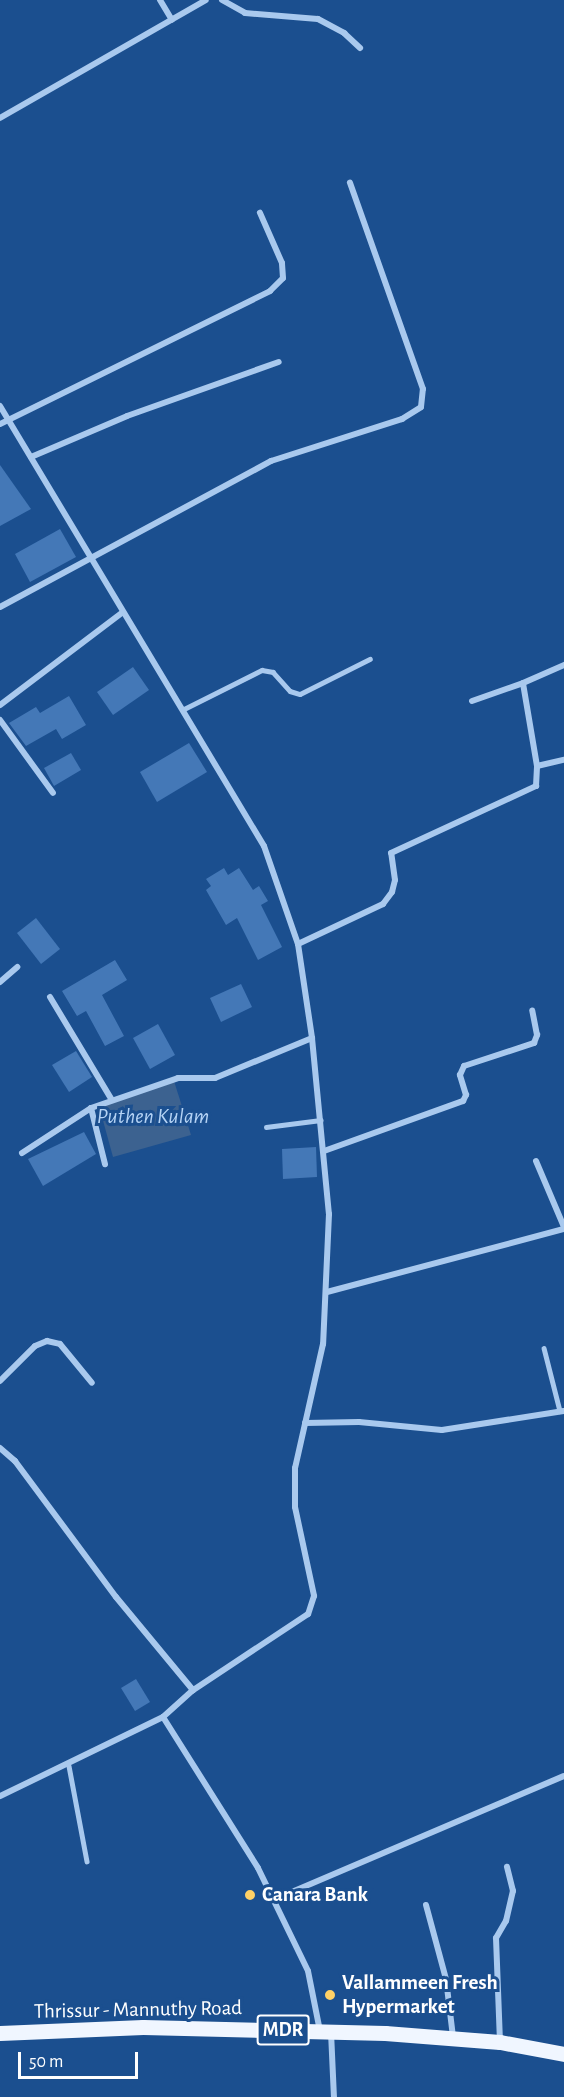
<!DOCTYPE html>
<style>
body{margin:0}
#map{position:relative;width:564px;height:2097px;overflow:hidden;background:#1b4f8f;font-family:"Alegreya Sans",sans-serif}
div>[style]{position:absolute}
.water>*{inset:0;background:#3c6290}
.building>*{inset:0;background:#4478b7}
.service>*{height:4.5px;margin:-2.25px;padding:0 2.25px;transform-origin:2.25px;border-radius:2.25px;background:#a9c9ee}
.minor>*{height:6px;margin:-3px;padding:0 3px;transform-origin:3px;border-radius:3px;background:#a9c9ee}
.primary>*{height:15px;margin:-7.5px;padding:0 7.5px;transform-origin:7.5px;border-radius:7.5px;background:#f0f6ff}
.dots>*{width:16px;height:16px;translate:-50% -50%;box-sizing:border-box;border:3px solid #1b4f8f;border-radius:50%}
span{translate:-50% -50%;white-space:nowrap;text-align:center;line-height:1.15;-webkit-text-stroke:6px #1b4f8f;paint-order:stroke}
.shield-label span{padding:2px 4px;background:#1b4f8f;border:2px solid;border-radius:4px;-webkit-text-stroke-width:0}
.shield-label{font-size:20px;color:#fff;font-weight:700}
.poi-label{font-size:21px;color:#fff;font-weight:700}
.left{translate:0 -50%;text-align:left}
.street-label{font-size:21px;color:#fff}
.water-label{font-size:22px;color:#b5d3f5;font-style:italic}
.scale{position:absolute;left:18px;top:2052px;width:120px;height:27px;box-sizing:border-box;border:3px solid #fff;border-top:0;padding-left:8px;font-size:18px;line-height:21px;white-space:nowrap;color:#fff;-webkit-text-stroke:4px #1b4f8f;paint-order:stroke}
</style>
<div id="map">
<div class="water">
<div style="clip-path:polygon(174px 1081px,191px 1135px,113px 1157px,99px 1106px)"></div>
</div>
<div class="building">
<div style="clip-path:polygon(0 465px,31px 509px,0 526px)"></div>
<div style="clip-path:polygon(60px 529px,76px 557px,30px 582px,15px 554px)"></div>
<div style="clip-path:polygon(133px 667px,149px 690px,113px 715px,97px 692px)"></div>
<div style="clip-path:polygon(69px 696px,86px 725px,62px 739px,56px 729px,26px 746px,9px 723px,36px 707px,40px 713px)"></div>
<div style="clip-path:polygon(189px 743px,207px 772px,157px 802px,140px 772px)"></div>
<div style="clip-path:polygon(71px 753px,81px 770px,54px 786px,44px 768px)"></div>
<div style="clip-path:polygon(224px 868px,228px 875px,239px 868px,253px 890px,259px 886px,268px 901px,261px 905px,282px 947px,258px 960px,237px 918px,226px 925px,206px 890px,211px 886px,206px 879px)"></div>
<div style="clip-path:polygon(36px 918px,60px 949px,41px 964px,17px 933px)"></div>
<div style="clip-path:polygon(115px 960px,127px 980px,102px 995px,124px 1036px,105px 1046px,86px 1011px,77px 1016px,62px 991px)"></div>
<div style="clip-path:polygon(241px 984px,252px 1007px,221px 1022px,210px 998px)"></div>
<div style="clip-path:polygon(158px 1024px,175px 1055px,150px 1069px,133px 1038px)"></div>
<div style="clip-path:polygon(76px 1051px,92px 1077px,69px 1092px,52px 1065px)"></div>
<div style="clip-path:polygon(84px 1132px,96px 1154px,43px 1186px,28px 1159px)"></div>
<div style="clip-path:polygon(316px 1147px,317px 1177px,283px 1179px,282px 1149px)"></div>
<div style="clip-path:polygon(136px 1679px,150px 1702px,135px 1711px,121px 1688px)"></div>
</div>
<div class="service">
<div style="left:184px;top:709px;width:87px;rotate:-26.6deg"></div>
<div style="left:262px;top:670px;width:11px;rotate:10deg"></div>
<div style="left:273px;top:672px;width:25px;rotate:48deg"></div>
<div style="left:290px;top:691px;width:10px;rotate:17deg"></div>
<div style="left:300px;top:694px;width:78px;rotate:-26.6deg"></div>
<div style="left:266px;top:1127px;width:55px;rotate:-7.3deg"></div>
<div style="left:544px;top:1348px;width:65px;rotate:75.7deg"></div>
<div style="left:69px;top:1766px;width:97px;rotate:79.3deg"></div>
</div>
<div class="minor">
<div style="left:160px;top:0;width:23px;rotate:59deg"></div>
<div style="left:222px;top:0;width:26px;rotate:29deg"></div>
<div style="left:245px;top:13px;width:73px;rotate:4.7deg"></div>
<div style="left:318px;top:19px;width:30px;rotate:28deg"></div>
<div style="left:344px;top:33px;width:22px;rotate:43deg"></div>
<div style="left:0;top:118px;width:237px;rotate:-29.8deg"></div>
<div style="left:0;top:406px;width:513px;rotate:59.04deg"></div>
<div style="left:264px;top:846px;width:104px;rotate:70.9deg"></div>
<div style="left:298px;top:944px;width:95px;rotate:81.5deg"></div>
<div style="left:312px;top:1038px;width:177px;rotate:84.5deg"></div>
<div style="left:329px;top:1214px;width:130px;rotate:92.6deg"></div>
<div style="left:323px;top:1344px;width:127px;rotate:102.7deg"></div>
<div style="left:295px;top:1468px;width:39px;rotate:90deg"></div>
<div style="left:295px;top:1507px;width:91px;rotate:77.9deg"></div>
<div style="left:314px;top:1596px;width:19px;rotate:108deg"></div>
<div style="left:308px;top:1614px;width:138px;rotate:146.5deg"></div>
<div style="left:193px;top:1690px;width:40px;rotate:138deg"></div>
<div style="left:163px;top:1717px;width:181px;rotate:154.1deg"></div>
<div style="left:0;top:424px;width:301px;rotate:-26.2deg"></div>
<div style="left:270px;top:291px;width:18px;rotate:-45deg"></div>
<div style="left:283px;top:278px;width:15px;rotate:-94deg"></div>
<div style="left:282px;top:263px;width:55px;rotate:-113.7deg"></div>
<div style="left:31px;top:457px;width:104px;rotate:-23.1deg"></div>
<div style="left:127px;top:416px;width:161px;rotate:-19.6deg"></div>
<div style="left:0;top:607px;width:308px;rotate:-28.3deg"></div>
<div style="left:271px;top:461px;width:138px;rotate:-17.8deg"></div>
<div style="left:402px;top:419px;width:22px;rotate:-32deg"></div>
<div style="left:421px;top:407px;width:18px;rotate:-84deg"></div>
<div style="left:423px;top:389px;width:219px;rotate:-109.5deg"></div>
<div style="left:472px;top:701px;width:54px;rotate:-19.4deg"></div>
<div style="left:0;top:705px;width:154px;rotate:-37.1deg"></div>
<div style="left:0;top:720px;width:90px;rotate:54deg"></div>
<div style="left:537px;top:766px;width:28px;rotate:-13deg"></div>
<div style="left:298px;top:944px;width:94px;rotate:-25.2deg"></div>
<div style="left:383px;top:904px;width:15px;rotate:-53deg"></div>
<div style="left:392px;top:892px;width:12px;rotate:-76deg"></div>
<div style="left:395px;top:880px;width:27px;rotate:-98deg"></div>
<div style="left:391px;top:853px;width:160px;rotate:-24.8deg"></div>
<div style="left:536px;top:786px;width:20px;rotate:-87deg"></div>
<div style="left:537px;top:766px;width:84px;rotate:-99.6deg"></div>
<div style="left:523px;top:683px;width:45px;rotate:-23.7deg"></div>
<div style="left:0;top:982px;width:23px;rotate:-41deg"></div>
<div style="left:50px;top:997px;width:120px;rotate:59deg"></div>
<div style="left:91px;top:1108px;width:58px;rotate:76deg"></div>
<div style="left:324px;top:1151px;width:148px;rotate:-19.8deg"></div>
<div style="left:463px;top:1101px;width:7px;rotate:-63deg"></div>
<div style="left:466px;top:1095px;width:21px;rotate:-107deg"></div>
<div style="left:460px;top:1075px;width:10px;rotate:-66deg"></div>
<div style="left:464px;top:1066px;width:74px;rotate:-18.2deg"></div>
<div style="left:534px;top:1043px;width:9px;rotate:-69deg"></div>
<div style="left:537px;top:1035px;width:25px;rotate:-101deg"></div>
<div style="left:22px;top:1153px;width:82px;rotate:-33.1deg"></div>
<div style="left:91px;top:1108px;width:92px;rotate:-19deg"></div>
<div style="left:178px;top:1078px;width:37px"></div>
<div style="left:215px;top:1078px;width:105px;rotate:-22.4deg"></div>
<div style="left:536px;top:1161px;width:72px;rotate:67deg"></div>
<div style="left:327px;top:1292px;width:245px;rotate:-14.9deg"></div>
<div style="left:0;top:1381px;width:49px;rotate:-45deg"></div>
<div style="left:35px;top:1346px;width:13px;rotate:-23deg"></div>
<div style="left:47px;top:1341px;width:13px;rotate:13deg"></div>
<div style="left:60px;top:1344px;width:50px;rotate:50.6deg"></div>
<div style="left:305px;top:1423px;width:54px;rotate:-1.1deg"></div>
<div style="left:359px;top:1422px;width:83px;rotate:5.5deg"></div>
<div style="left:442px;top:1430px;width:123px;rotate:-8.9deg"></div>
<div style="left:0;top:1448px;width:20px;rotate:41deg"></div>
<div style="left:15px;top:1461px;width:169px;rotate:53.4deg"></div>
<div style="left:116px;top:1597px;width:121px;rotate:50.4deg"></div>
<div style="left:163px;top:1717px;width:178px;rotate:57.8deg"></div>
<div style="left:258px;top:1868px;width:114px;rotate:64.1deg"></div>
<div style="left:308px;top:1971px;width:61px;rotate:78.7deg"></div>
<div style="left:273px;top:1900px;width:316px;rotate:-23.1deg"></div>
<div style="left:426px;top:1905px;width:77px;rotate:74.9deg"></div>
<div style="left:446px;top:1979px;width:58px;rotate:83.1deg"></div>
<div style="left:331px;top:2032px;width:65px;rotate:87.4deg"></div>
<div style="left:500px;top:2042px;width:104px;rotate:-92.2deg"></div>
<div style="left:496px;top:1938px;width:20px;rotate:-60deg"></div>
<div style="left:506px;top:1921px;width:31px;rotate:-77deg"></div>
<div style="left:513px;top:1891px;width:25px;rotate:-104deg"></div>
</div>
<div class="primary">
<div style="left:0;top:2033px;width:143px;rotate:-2.4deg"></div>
<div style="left:143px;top:2027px;width:242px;rotate:1.4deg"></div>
<div style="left:385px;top:2033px;width:115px;rotate:4.5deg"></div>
<div style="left:500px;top:2042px;width:65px;rotate:10.6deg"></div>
</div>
<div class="dots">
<div style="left:250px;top:1895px;background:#ffd166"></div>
<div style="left:330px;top:1995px;background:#ffd166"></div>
</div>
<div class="shield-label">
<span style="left:283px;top:2030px">MDR</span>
</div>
<div class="poi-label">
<span class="left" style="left:262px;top:1895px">Canara Bank</span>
<span class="left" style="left:342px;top:1995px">Vallammeen Fresh<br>Hypermarket</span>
</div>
<div class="street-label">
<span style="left:138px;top:2010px;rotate:-1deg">Thrissur - Mannuthy Road</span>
</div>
<div class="water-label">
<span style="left:153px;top:1117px">Puthen Kulam</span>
</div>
<div class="scale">50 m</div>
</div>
